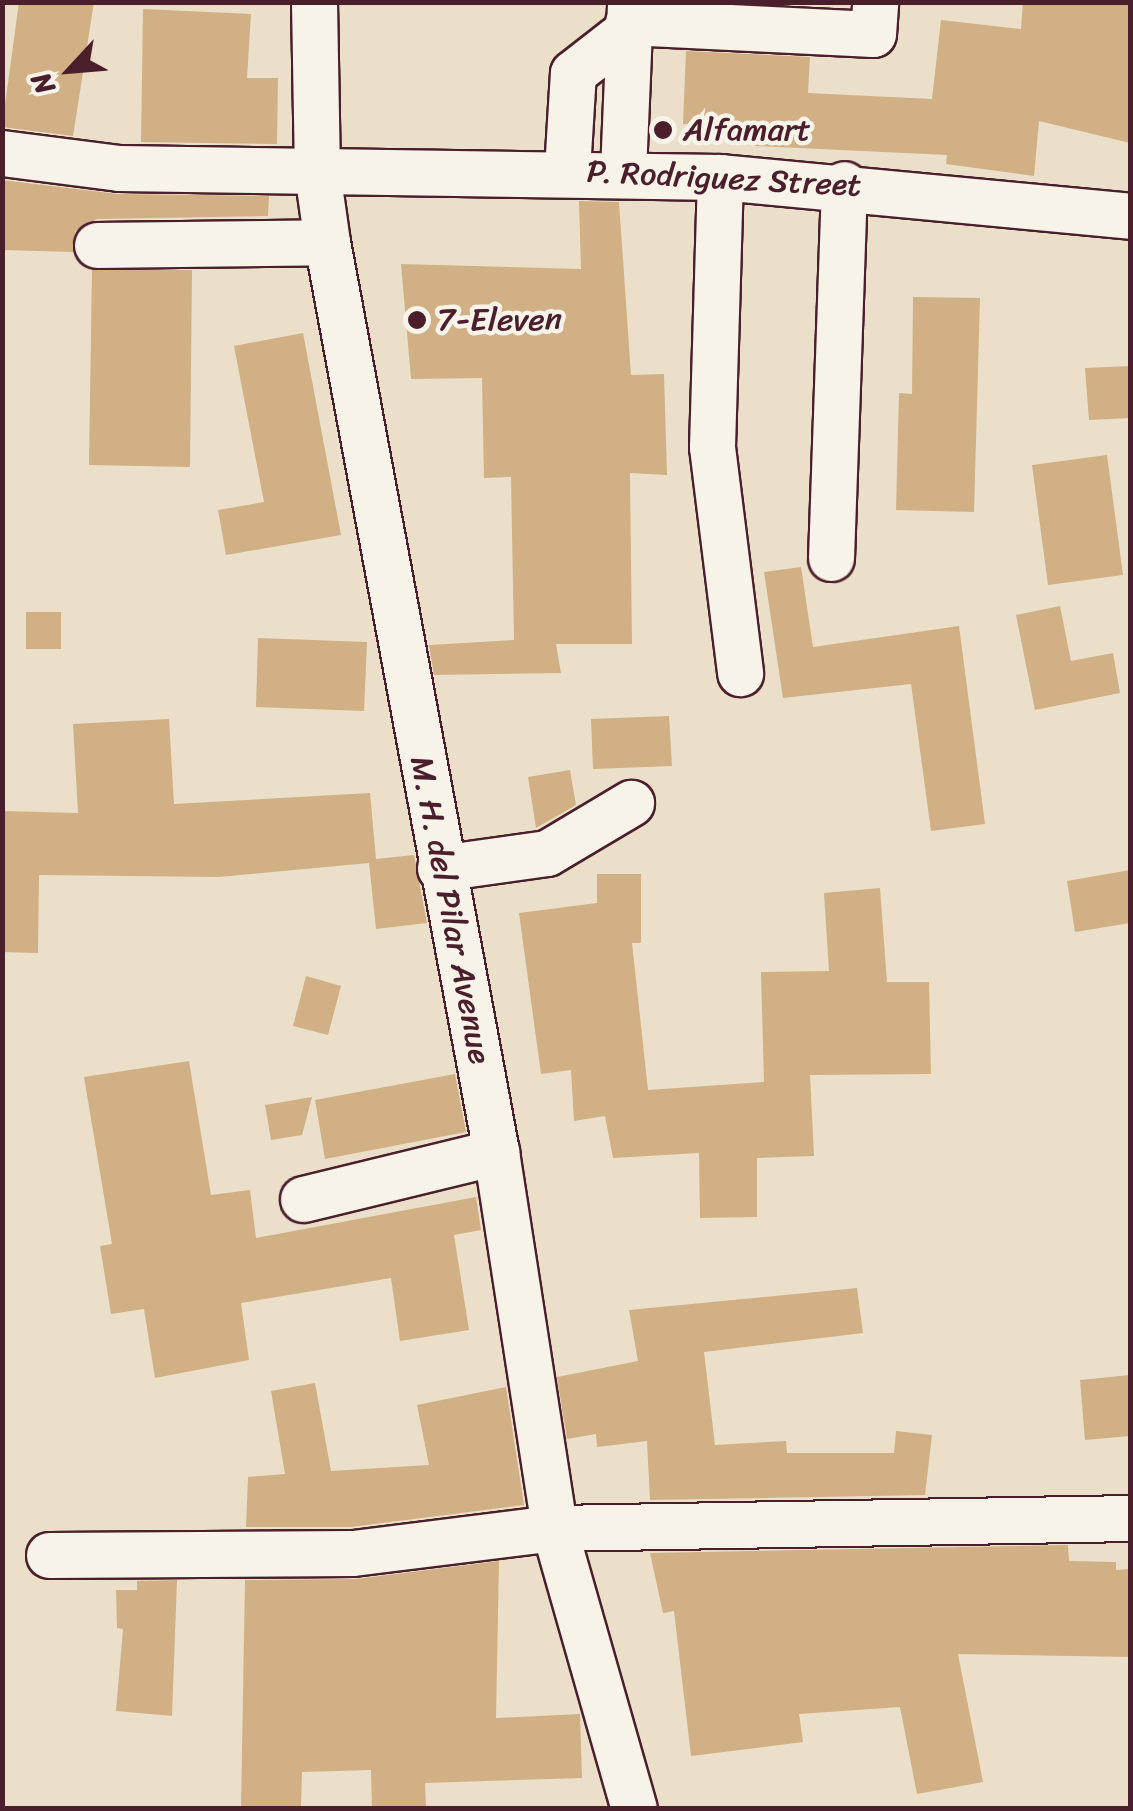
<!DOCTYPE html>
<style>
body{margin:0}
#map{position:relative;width:1133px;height:1811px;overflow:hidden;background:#ebdfca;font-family:Sriracha,sans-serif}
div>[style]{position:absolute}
.building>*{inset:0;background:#d0b084}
.roads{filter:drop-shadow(2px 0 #4a1f2b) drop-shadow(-2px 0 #4a1f2b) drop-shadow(0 2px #4a1f2b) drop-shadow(0 -2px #4a1f2b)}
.minor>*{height:45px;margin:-22.5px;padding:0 22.5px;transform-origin:22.5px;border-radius:22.5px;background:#f7f3e8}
.dots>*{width:28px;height:28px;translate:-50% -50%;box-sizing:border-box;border:5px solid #f7f3e8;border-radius:50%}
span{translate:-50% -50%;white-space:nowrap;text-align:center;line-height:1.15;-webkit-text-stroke:9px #f7f3e8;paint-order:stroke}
.poi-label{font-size:32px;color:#4a1f2b}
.left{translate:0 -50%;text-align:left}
.street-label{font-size:32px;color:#4a1f2b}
.frame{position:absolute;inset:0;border:5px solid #4a1f2b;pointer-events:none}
.north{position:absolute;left:20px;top:20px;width:100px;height:100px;-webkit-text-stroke:8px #f7f3e8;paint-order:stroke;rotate:244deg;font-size:28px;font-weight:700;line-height:40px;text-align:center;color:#4a1f2b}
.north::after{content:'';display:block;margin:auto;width:35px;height:45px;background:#4a1f2b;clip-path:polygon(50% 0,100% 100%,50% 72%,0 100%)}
</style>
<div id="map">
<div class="building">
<div style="clip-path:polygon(19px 2px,94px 2px,73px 136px,2px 127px)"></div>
<div style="clip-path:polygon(1023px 2px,1130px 2px,1130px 143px,1039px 121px,1034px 176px,946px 164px,947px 155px,754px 146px,755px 127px,683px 124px,686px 51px,810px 57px,808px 93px,932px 99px,941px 20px,1021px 29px)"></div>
<div style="clip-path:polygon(143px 9px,251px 14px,247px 78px,278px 78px,277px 144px,141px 142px)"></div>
<div style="clip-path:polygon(2px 180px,118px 194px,269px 196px,268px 216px,97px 219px,75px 231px,73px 252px,2px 250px)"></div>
<div style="clip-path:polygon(579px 201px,619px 202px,631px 375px,664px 374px,667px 475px,630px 473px,632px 644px,556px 644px,561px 673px,434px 675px,429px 645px,514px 640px,511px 477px,484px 478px,482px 378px,411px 379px,401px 264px,581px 269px)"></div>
<div style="clip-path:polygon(92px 270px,192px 270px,190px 467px,89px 465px)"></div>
<div style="clip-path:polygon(913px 297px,980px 298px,974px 512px,896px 510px,899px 393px,912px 394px)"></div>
<div style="clip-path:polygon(303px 333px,341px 535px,226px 555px,218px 510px,264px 502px,234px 346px)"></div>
<div style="clip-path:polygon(1130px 366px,1130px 418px,1089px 420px,1085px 368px)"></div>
<div style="clip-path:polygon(1107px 455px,1123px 575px,1048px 585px,1032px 465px)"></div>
<div style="clip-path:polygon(801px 567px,813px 647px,959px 626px,985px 824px,931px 831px,911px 684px,783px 698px,764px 572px)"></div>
<div style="clip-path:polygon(1060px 606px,1071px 661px,1113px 653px,1120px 693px,1035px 710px,1016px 615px)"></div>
<div style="clip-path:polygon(26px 612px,61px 612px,61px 649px,26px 649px)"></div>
<div style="clip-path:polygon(258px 638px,367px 642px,364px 711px,256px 707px)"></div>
<div style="clip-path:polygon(669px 716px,672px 766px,593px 769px,591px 719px)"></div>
<div style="clip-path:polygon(169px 719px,174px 804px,370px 793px,376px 859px,414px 855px,427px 923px,376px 929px,369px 863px,219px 877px,39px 875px,38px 953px,2px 952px,2px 811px,78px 813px,73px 724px)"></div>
<div style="clip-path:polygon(570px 770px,576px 805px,536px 828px,528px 777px)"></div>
<div style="clip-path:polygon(1130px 870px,1130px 923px,1075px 932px,1067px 881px)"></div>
<div style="clip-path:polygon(597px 874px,641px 874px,641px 943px,632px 943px,648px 1090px,764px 1082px,761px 972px,829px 971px,824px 893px,880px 888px,887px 982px,929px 982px,931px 1074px,810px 1075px,814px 1156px,757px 1158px,757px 1217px,700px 1218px,699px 1153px,613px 1158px,605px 1116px,574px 1121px,571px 1070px,541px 1074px,519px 913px,597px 903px)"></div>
<div style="clip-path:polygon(306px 976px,341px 986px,328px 1035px,293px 1026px)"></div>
<div style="clip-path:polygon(189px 1061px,211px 1195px,250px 1190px,256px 1238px,476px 1197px,481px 1230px,454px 1235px,469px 1330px,400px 1341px,391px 1278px,241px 1303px,249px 1360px,155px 1378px,144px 1309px,111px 1314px,100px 1246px,112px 1244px,84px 1077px)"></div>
<div style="clip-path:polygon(455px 1074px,466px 1132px,325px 1159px,315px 1100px)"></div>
<div style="clip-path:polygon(312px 1097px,302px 1135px,271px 1140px,265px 1105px)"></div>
<div style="clip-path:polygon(857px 1288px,863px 1333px,704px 1352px,715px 1445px,786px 1441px,787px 1453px,894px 1453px,896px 1431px,932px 1435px,925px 1495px,650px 1500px,647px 1441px,597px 1447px,596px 1434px,567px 1439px,557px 1377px,638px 1361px,629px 1310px)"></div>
<div style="clip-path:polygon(1130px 1375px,1130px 1436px,1085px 1440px,1080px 1380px)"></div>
<div style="clip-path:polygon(315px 1383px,331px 1471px,429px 1465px,417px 1405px,506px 1387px,524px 1505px,351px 1527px,246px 1527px,248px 1477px,285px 1474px,271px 1391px)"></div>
<div style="clip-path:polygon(1068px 1545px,1069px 1561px,1116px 1562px,1116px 1570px,1130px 1569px,1130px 1657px,958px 1654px,983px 1782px,917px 1794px,900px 1707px,799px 1714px,803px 1742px,691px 1756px,674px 1611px,663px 1613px,650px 1553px)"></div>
<div style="clip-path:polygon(499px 1561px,496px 1718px,580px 1714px,582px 1778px,425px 1783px,426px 1808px,372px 1808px,371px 1770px,302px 1772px,301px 1808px,241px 1808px,245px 1580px,356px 1579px)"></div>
<div style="clip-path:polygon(177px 1580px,172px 1716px,116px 1711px,123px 1629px,117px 1628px,116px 1590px,137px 1590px,137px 1581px)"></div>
</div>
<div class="roads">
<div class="minor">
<div style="left:314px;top:2px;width:170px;rotate:89deg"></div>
<div style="left:317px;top:172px;width:71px;rotate:81.9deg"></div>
<div style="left:327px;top:242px;width:926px;rotate:79.48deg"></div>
<div style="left:496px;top:1152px;width:380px;rotate:81.2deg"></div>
<div style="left:554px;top:1528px;width:291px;rotate:74.1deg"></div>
<div style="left:628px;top:22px;width:245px;rotate:2.8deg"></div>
<div style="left:873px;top:34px;width:32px;rotate:-86deg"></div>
<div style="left:2px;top:153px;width:118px;rotate:7.3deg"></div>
<div style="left:119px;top:168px;width:601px;rotate:0.86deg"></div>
<div style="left:720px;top:177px;width:412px;rotate:5.4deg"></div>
<div style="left:567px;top:170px;width:97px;rotate:-86.5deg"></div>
<div style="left:573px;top:73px;width:70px;rotate:-38deg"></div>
<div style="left:623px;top:172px;width:170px;rotate:-87.6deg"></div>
<div style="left:720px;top:177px;width:270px;rotate:91.7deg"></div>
<div style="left:712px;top:447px;width:228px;rotate:82.9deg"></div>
<div style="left:97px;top:245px;width:230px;rotate:-0.7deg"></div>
<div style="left:831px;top:558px;width:374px;rotate:-88deg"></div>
<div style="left:440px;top:868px;width:108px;rotate:-8deg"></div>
<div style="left:547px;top:853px;width:98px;rotate:-30.8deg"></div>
<div style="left:303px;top:1199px;width:199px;rotate:-13.7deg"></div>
<div style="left:49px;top:1555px;width:304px;rotate:-0.4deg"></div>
<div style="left:353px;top:1553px;width:203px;rotate:-7.1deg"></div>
<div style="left:554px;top:1528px;width:576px;rotate:-0.99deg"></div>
</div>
</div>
<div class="dots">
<div style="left:663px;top:130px;background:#4a1f2b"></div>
<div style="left:417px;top:320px;background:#4a1f2b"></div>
</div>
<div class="poi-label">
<span class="left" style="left:683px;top:130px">Alfamart</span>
<span class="left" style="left:437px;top:320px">7-Eleven</span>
</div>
<div class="street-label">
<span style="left:724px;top:179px;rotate:3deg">P. Rodriguez Street</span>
<span style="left:450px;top:910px;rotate:79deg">M. H. del Pilar Avenue</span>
</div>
<div class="frame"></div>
<div class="north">N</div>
</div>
